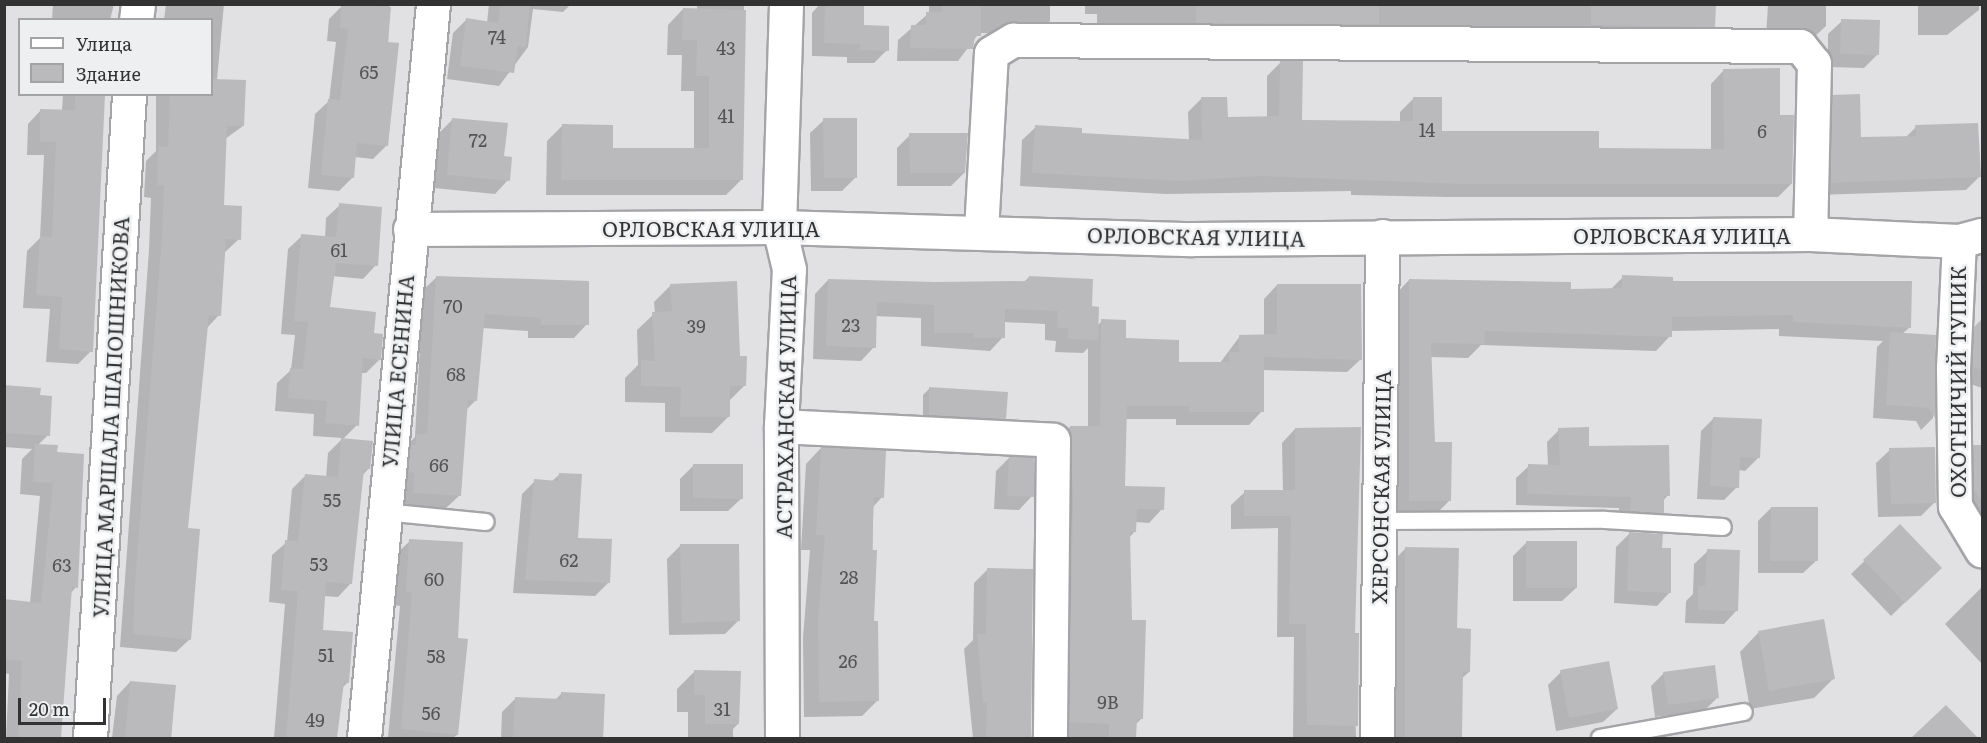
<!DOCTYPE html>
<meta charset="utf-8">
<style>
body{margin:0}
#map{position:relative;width:1987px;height:743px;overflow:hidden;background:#e1e1e4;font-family:Literata,serif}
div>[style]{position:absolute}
.shadow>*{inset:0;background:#0003}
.building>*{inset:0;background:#bababd}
.roads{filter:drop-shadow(2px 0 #a5a5a8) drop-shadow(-2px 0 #a5a5a8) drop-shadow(0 2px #a5a5a8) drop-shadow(0 -2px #a5a5a8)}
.lane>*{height:16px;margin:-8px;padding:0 8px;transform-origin:8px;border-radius:8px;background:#fff}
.street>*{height:33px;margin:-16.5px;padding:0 16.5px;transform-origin:16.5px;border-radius:16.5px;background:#fff}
span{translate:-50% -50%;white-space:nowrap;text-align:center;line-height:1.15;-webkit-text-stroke:5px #eeeff1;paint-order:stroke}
.number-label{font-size:18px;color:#545456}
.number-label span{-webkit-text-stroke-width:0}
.street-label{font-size:21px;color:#323233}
.frame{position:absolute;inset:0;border:6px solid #323233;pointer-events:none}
.legend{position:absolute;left:18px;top:18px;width:195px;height:78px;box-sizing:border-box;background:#eeeff1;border:2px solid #a3a3a5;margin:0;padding:8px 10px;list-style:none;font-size:18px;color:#323233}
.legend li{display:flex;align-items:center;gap:12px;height:30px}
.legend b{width:30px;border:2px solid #a3a3a5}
.scale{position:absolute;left:18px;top:698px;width:88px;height:27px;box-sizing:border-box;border:3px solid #323233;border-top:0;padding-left:8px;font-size:18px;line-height:21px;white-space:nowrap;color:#323233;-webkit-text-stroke:4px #eeeff1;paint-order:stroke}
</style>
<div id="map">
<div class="shadow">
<div style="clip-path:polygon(53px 4px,114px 4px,110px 20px,52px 20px)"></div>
<div style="clip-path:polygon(166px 4px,224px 4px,217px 80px,243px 126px,225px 139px,222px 206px,239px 239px,224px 253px,219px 315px,206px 329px,187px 529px,190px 639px,176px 652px,120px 647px,149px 250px,151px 198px,144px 197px,146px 161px,156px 151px,156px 94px,212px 94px,212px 20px,164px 20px)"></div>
<div style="clip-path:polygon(389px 4px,386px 146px,373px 159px,355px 157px,353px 177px,339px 191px,308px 188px,315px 114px,329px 101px,336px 42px,327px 41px,329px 19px,344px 4px)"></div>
<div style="clip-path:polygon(489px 4px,571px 4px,563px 12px,533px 9px,528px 47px,499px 86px,447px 79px,453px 33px,466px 20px,487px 23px)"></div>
<div style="clip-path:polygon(697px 4px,744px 4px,742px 179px,726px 195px,546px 195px,547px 141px,562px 126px,611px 149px,694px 149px,694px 91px,681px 91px,682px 55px,667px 55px,668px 25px,683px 9px,697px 10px)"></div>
<div style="clip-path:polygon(820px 4px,862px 4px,862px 27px,887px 50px,874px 63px,847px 63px,847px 57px,812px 56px,812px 13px)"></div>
<div style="clip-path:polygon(929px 4px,1050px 4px,1050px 21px,1036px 34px,979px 33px,958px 61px,897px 61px,898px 40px,929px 13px)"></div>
<div style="clip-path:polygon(1085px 4px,1714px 4px,1714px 26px,1699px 41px,1097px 36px,1097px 14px,1085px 14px)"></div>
<div style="clip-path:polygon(1768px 4px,1826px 4px,1826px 26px,1812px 39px,1766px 38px)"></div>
<div style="clip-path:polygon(1918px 4px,1979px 4px,1979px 10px,1947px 35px,1918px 35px)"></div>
<div style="clip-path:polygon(1842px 21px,1877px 55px,1864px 68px,1828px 67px,1828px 34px)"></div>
<div style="clip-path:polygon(1281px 62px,1301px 122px,1400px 122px,1400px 112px,1414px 98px,1440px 133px,1597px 150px,1711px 151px,1711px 84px,1724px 70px,1778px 116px,1791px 184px,1778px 197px,1448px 197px,1351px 195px,1351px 191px,1166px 194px,1020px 186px,1022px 140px,1036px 127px,1080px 135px,1189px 141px,1188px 112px,1201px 99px,1226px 118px,1267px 117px,1267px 76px)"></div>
<div style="clip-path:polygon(63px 94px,103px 94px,91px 351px,78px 364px,46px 362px,50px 309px,23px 308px,27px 251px,40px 238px,44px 155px,27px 155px,28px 124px,41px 110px,62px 111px)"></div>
<div style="clip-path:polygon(1833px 96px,1859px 139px,1905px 138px,1916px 127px,1979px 177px,1966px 190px,1817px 195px,1819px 109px)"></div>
<div style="clip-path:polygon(452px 120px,503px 158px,508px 180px,495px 194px,434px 188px,439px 133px)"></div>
<div style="clip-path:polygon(824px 120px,856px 177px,842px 191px,811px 191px,810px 133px)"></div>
<div style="clip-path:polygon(910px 135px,964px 173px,951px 186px,897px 186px,897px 148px)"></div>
<div style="clip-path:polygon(340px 205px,376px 265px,363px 279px,332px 276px,328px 308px,373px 334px,379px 360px,366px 373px,361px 373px,357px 425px,342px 440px,369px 468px,362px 476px,351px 583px,338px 597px,323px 596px,321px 631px,348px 682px,342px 688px,336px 738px,274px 738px,285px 604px,269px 602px,272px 555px,287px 542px,292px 489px,305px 476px,326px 478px,328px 453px,343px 438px,313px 436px,314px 414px,275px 411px,277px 383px,291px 370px,295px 335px,281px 334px,288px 249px,302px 236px,325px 238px,326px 218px)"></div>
<div style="clip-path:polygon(437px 277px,587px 324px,574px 338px,528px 338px,528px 331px,482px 328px,476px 400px,465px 411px,460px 495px,446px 508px,400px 505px,403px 449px,415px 437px,423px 290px)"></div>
<div style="clip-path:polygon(1029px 277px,1090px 308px,1097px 326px,1102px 321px,1124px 340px,1177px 363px,1220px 363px,1240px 336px,1264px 336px,1264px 299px,1277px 285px,1361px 359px,1347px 372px,1262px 370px,1262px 411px,1249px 425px,1176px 425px,1176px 419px,1125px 419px,1124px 487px,1162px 509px,1149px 523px,1135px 522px,1135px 531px,1129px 538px,1130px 621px,1141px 719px,1135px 725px,1134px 738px,1056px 738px,1057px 440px,1070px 427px,1088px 428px,1088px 348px,1083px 353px,1055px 352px,1056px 341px,1045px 340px,1045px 324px,1003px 322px,1003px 337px,990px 351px,921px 346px,921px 318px,875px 316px,874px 347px,861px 361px,813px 359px,815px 294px,828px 280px,934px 284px,1024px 282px)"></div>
<div style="clip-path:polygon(1623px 277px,1910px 327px,1902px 334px,1934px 336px,1933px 418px,1921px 430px,1916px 421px,1873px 418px,1877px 347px,1883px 341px,1779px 336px,1779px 329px,1670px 331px,1670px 336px,1656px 351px,1481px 345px,1468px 358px,1430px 357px,1433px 444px,1449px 501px,1435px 515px,1395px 515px,1395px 295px,1409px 280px,1570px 291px,1610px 290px)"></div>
<div style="clip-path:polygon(671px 285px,738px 358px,745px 385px,729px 401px,728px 417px,712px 433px,665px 432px,665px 403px,625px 402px,625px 378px,638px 365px,637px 330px,655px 313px,654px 302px)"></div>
<div style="clip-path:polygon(1982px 320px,1982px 388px,1959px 380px,1961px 342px)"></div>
<div style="clip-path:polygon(4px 386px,38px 397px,48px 435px,38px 445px,56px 446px,76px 587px,70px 594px,59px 738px,6px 738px,9px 674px,4px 673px,4px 601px,30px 603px,40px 496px,20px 494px,22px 459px,32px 449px,4px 447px)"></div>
<div style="clip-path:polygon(930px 388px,1005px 418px,998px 425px,923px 421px,923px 395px)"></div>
<div style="clip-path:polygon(1714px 418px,1759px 457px,1745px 471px,1738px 470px,1737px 487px,1724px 500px,1697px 499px,1701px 431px)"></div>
<div style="clip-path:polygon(1295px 429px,1353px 634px,1356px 738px,1293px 738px,1294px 637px,1277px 637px,1278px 528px,1231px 529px,1231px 505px,1245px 492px,1283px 491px,1282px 443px)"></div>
<div style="clip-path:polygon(1559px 430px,1668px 495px,1663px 501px,1662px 512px,1650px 525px,1618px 523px,1619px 508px,1516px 505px,1516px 478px,1529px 466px,1548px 466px,1547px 442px)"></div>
<div style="clip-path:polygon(1982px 446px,1982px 547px,1958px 462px,1974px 447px)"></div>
<div style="clip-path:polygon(821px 448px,882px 497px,873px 507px,872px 622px,877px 701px,862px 716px,804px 717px,803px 638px,810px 550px,801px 550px,806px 464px)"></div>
<div style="clip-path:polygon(1890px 450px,1935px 502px,1921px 516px,1878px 517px,1876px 463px)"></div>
<div style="clip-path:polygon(1009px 458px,1032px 496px,1019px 510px,994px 509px,996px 471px)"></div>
<div style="clip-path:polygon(693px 466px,742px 498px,728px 511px,680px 511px,680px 479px)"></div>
<div style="clip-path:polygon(560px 474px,576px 540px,609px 582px,595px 596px,513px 593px,522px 494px,535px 481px,551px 482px)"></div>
<div style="clip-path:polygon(1771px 508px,1817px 560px,1803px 573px,1758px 573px,1758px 521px)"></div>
<div style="clip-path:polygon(1900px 527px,1940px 568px,1891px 616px,1851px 574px)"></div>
<div style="clip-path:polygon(1630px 533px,1660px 550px,1670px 592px,1657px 606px,1614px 603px,1616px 547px)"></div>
<div style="clip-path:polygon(410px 541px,456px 639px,457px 735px,453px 738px,388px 738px,400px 606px,394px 605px,396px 554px)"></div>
<div style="clip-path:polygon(1526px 543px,1576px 588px,1562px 601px,1513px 601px,1513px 556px)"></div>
<div style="clip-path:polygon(680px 546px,739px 620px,725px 634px,669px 635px,667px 559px)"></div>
<div style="clip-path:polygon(1406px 548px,1455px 630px,1469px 672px,1461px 679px,1460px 738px,1392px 738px,1393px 561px)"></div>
<div style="clip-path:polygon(1708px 551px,1737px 610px,1724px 624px,1685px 623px,1686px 601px,1693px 594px,1694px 564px)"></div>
<div style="clip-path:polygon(988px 569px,1031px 570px,1030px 738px,973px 738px,964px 649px,973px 640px,974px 583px)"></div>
<div style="clip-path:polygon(1982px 587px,1982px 664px,1945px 624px)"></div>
<div style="clip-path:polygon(1759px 632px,1833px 679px,1814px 698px,1750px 709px,1740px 652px)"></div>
<div style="clip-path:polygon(695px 671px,738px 724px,733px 729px,733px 738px,688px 738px,688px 712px,677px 712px,677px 689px)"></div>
<div style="clip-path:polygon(1561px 672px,1617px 709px,1603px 722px,1556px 731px,1548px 685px)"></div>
<div style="clip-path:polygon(1664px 673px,1718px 697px,1704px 711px,1655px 717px,1651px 686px)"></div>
<div style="clip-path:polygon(130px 682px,175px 686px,171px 738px,112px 738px,117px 696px)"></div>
<div style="clip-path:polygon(562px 693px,604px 695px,603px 738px,501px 738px,502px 712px,516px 698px,554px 701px)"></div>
<div style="clip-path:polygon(1946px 707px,1973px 738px,1913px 738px)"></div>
</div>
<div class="building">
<div style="clip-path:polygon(341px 4px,391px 7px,388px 42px,399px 43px,388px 146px,357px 143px,354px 178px,321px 175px,328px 99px,340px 100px,348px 29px,340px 28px)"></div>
<div style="clip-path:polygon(500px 4px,530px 4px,526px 47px,518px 46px,514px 73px,460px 66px,466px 18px,498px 23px)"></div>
<div style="clip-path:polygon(825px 4px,864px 4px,864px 25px,889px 26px,889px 51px,859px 50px,860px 44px,824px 43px)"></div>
<div style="clip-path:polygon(942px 4px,981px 4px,981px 36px,975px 36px,973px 49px,910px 48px,911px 25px,926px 25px,926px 12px,942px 12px)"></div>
<div style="clip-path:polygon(1196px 4px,1379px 4px,1379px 24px,1196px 23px)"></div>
<div style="clip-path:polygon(1591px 4px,1716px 4px,1715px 27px,1591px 25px)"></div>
<div style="clip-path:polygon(683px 8px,746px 10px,743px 180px,561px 180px,562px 124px,613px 125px,613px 148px,709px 148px,709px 76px,696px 76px,697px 40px,682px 40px)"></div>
<div style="clip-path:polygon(1841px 19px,1880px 20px,1879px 55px,1840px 54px)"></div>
<div style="clip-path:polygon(1280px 61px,1303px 61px,1302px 120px,1413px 121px,1413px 97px,1442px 97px,1442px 131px,1599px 131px,1599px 148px,1724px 149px,1723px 69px,1780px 68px,1780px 115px,1794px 115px,1792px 184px,1462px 184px,1260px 176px,1181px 181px,1032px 173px,1035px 125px,1082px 128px,1082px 133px,1202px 140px,1201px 97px,1227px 97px,1228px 117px,1279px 116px)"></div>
<div style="clip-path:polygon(212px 79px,246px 80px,244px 126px,227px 126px,224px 205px,242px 206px,241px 240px,226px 239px,221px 316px,209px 315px,188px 528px,200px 529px,191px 640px,133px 634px,135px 583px,162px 236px,164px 185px,157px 185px,158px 146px,168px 147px,170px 94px,212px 94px)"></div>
<div style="clip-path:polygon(1860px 94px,1861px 137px,1916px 136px,1915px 125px,1978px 123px,1981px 177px,1830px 183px,1832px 95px)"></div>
<div style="clip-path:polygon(75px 95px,105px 95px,93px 352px,59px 349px,62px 297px,36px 295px,40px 236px,52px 237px,56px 142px,40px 142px,40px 109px,75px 110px)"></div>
<div style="clip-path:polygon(452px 118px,508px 123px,504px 156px,512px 157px,510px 181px,447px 175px)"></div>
<div style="clip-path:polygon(823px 118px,857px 118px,857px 178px,824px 178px)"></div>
<div style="clip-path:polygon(909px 133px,968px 133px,965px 173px,910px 173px)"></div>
<div style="clip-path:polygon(339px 203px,382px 207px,378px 266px,336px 263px,330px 307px,376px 312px,374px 333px,383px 334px,381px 360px,363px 358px,359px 426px,325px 423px,327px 401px,288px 398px,290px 368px,303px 369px,308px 322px,294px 321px,301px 234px,336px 237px)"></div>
<div style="clip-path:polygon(1622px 275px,1673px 277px,1673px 281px,1912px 281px,1911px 328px,1793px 322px,1793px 315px,1672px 317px,1672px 337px,1485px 331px,1484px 344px,1431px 343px,1435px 442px,1452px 442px,1451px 501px,1409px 501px,1409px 279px,1571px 282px,1571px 289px,1622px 288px)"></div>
<div style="clip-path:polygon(436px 276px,589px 281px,589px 325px,541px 325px,541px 318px,485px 314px,477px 401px,468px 400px,461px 496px,413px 493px,414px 473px,408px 472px,410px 444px,416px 445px,416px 434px,427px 434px)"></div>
<div style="clip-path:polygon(1029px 276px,1093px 279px,1092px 306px,1099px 307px,1098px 340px,1068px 339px,1068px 328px,1057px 328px,1058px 311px,1005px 309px,1005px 338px,973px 338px,973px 333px,934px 333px,934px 305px,877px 302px,876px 348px,826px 346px,828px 279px,934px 282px,1028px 281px)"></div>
<div style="clip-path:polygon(737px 281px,740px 356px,747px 356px,746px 386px,730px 386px,730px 417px,680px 417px,681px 387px,641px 386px,641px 360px,655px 361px,652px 312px,672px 311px,670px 284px)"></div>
<div style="clip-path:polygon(1277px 284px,1361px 284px,1362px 360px,1264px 357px,1264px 412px,1189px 412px,1189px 406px,1127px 406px,1125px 486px,1165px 487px,1164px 510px,1137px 509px,1136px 532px,1130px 532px,1132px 620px,1146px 620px,1143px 719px,1137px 719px,1136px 738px,1109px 738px,1109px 724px,1069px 722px,1073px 499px,1070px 426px,1100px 426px,1101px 319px,1126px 320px,1126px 338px,1179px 340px,1179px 362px,1229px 362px,1229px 352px,1239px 352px,1239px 335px,1277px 334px)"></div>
<div style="clip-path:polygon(1983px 318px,1983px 370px,1972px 367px,1974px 327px)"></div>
<div style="clip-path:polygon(1890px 332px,1936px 335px,1935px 418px,1929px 408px,1886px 405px)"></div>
<div style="clip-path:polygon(4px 385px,41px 388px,40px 395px,52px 396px,50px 436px,4px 433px)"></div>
<div style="clip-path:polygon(929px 387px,1008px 392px,1006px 419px,929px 415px)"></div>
<div style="clip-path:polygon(1713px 417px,1762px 419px,1760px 458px,1740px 457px,1739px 488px,1710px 486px)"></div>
<div style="clip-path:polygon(1361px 427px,1355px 633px,1359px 633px,1358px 726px,1307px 725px,1306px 624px,1289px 624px,1291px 516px,1244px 516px,1244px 490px,1295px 490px,1295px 428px)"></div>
<div style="clip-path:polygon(1589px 427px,1589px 446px,1669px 445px,1670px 496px,1664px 496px,1664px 513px,1630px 511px,1631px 497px,1527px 494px,1528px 464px,1560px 465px,1558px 428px)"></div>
<div style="clip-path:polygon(341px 438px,373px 441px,370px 469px,364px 469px,352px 584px,326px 582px,323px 630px,353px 632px,349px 683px,344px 682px,337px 738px,286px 738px,298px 591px,281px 590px,285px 540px,298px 541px,305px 474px,338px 477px)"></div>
<div style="clip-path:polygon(35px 444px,58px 445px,57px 452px,84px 454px,78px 588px,72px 587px,61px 738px,18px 738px,22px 661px,4px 659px,4px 599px,41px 603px,53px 483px,33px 482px)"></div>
<div style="clip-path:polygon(1973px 445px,1983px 445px,1983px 504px,1973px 488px)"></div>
<div style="clip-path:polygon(821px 447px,886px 450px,884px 498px,874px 497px,872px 550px,877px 550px,874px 621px,878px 621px,879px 701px,819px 702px,818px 621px,825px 535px,816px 535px)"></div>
<div style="clip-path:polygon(1935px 447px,1936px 503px,1891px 504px,1889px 448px)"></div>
<div style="clip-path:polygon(1009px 456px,1034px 458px,1034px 497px,1007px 496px)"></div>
<div style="clip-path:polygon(693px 464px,743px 464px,743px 499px,693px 498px)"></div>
<div style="clip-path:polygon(559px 473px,582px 474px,578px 538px,612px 539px,610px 583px,525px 580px,534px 479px,558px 481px)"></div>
<div style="clip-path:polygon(1771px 507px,1818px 507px,1818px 561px,1770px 561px)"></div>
<div style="clip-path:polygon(1900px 524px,1942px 568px,1905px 603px,1863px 560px)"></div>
<div style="clip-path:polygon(1629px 532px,1663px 534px,1662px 548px,1671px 548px,1671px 593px,1627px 591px)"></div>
<div style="clip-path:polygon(409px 539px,463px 542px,458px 638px,468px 639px,458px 735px,401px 729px,412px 593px,406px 592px)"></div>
<div style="clip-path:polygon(1526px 541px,1577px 541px,1577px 588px,1526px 588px)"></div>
<div style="clip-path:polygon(680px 544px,739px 544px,740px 621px,682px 623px)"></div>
<div style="clip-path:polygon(1405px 547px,1459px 548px,1457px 628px,1471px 629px,1470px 672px,1463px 672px,1462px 738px,1405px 738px)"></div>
<div style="clip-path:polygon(1707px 549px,1740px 550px,1738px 611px,1698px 610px,1698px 586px,1705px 586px)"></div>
<div style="clip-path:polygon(987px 568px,1033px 569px,1031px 738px,986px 738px,987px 703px,983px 703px,977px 634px,986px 634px)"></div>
<div style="clip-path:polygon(1824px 619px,1835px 679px,1769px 691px,1758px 631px)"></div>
<div style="clip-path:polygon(1609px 661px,1618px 709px,1569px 718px,1560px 670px)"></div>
<div style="clip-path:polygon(1715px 665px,1719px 698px,1668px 705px,1663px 672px)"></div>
<div style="clip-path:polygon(694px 670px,741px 671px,739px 724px,705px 724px,705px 695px,694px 695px)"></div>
<div style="clip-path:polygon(130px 681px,176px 685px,171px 738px,125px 738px)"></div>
<div style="clip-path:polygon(561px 692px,605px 694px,603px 738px,513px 738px,515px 697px,561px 699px)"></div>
<div style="clip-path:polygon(1946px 705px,1978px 738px,1911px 738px)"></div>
</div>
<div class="roads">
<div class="lane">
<div style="left:384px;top:512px;width:102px;rotate:5.6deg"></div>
<div style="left:1381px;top:521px;width:224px;rotate:-0.3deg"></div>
<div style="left:1605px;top:520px;width:118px;rotate:3.4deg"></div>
<div style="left:1600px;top:738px;width:146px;rotate:-10.2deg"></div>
</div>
<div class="street">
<div style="left:136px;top:20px;width:16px;rotate:-83deg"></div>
<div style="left:410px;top:229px;width:369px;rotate:-0.3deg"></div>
<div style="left:779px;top:227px;width:413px;rotate:1.7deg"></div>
<div style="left:1192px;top:239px;width:618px;rotate:-0.46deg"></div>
<div style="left:1810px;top:234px;width:149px;rotate:2.7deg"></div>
<div style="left:1959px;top:241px;width:24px;rotate:-15deg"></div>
<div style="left:981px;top:231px;width:178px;rotate:-86.8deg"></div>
<div style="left:991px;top:53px;width:26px;rotate:-31deg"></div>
<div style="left:1013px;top:40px;width:787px;rotate:0.44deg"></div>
<div style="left:1800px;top:46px;width:22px;rotate:51deg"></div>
<div style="left:1814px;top:63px;width:171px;rotate:91.3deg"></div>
<div style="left:1959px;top:241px;width:127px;rotate:92.7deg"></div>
<div style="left:1953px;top:368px;width:138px;rotate:89.2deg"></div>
<div style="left:1955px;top:506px;width:52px;rotate:59deg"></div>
<div style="left:781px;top:426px;width:272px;rotate:2.9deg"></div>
<div style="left:1053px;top:440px;width:298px;rotate:90.6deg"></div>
<div style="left:90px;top:738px;width:645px;rotate:-86.53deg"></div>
<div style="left:364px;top:738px;width:737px;rotate:-84.63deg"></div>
<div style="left:782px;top:738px;width:312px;rotate:-90.2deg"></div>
<div style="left:781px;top:426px;width:157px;rotate:-87.1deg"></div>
<div style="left:789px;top:269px;width:43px;rotate:-103.4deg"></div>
<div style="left:779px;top:227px;width:223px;rotate:-88.2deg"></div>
<div style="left:1377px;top:738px;width:502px;rotate:-89.43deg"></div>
</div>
</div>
<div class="number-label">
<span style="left:497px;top:37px">74</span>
<span style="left:726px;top:48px">43</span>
<span style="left:369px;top:72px">65</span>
<span style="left:726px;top:116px">41</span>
<span style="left:1427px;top:130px">14</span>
<span style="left:1762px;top:131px">6</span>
<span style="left:478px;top:140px">72</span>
<span style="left:339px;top:250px">61</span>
<span style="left:453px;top:306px">70</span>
<span style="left:851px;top:325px">23</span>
<span style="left:696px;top:326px">39</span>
<span style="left:456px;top:374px">68</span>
<span style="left:439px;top:465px">66</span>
<span style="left:332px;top:500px">55</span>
<span style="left:569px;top:560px">62</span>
<span style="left:319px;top:564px">53</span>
<span style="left:62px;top:565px">63</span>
<span style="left:849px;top:577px">28</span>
<span style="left:434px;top:579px">60</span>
<span style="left:326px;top:655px">51</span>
<span style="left:436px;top:656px">58</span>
<span style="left:848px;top:661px">26</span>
<span style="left:1108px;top:702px">9В</span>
<span style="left:722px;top:709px">31</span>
<span style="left:431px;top:713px">56</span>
<span style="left:315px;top:720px">49</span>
</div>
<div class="street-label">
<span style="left:711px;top:228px">ОРЛОВСКАЯ УЛИЦА</span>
<span style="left:1682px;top:235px">ОРЛОВСКАЯ УЛИЦА</span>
<span style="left:1196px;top:236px;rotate:1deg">ОРЛОВСКАЯ УЛИЦА</span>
<span style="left:397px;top:371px;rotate:-85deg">УЛИЦА ЕСЕНИНА</span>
<span style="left:1957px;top:382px;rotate:-90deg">ОХОТНИЧИЙ ТУПИК</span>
<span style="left:785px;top:407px;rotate:-89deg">АСТРАХАНСКАЯ УЛИЦА</span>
<span style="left:110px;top:417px;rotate:-87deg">УЛИЦА МАРШАЛА ШАПОШНИКОВА</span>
<span style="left:1380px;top:487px;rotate:-89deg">ХЕРСОНСКАЯ УЛИЦА</span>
</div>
<div class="frame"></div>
<ul class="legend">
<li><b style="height:8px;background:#fff"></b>Улица</li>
<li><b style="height:16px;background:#bababd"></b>Здание</li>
</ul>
<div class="scale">20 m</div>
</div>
